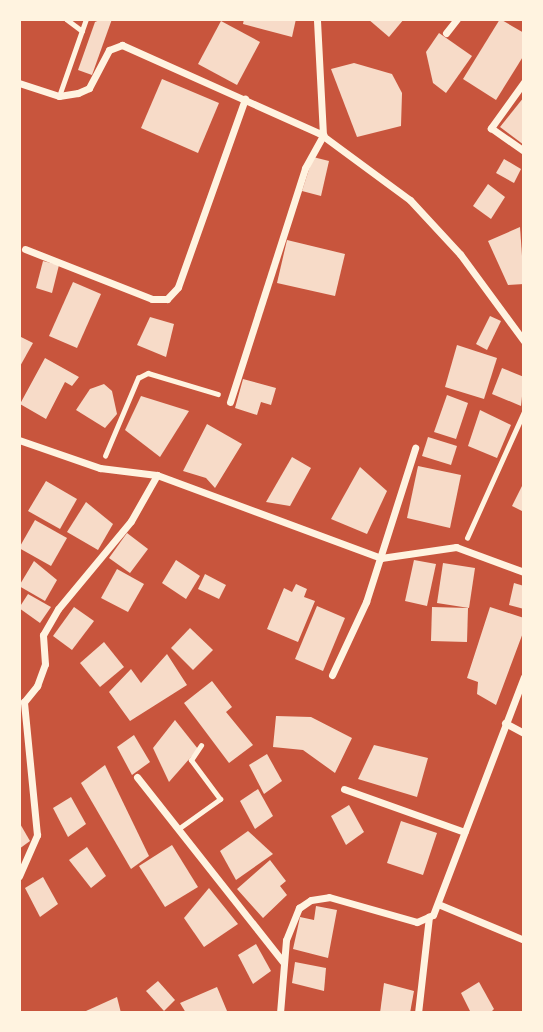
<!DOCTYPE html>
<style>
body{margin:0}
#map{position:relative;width:543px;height:1032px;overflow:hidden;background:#c8553d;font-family:Lora,serif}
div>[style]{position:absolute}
.building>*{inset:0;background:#f7dbc8}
.path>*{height:4.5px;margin:-2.25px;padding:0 2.25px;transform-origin:2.25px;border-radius:2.25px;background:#fff3e0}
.service>*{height:5px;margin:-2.5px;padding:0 2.5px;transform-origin:2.5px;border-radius:2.5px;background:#fff3e0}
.minor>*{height:7px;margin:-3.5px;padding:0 3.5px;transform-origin:3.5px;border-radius:3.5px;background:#fff3e0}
span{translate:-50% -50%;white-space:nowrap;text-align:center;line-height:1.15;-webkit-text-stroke:5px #fff3e0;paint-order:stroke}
.frame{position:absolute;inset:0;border:21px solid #fff3e0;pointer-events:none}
</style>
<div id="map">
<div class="building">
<div style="clip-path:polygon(102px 19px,112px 19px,92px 75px,78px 70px,95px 22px)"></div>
<div style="clip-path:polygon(244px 19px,296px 19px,292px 37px,243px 24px)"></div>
<div style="clip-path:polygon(368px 19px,404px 19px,389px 37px)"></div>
<div style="clip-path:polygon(500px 19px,524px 33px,524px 55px,496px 100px,463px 79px)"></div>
<div style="clip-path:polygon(221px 21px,260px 42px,237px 85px,198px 64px)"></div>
<div style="clip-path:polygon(439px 33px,472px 56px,446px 93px,433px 83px,426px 52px)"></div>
<div style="clip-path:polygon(354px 63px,392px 74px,402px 93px,401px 126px,357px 137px,331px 69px)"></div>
<div style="clip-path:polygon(162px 79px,219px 103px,198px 153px,141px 128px)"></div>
<div style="clip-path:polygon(524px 97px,524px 145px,500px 127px)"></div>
<div style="clip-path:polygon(313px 157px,329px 161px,321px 196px,302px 191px)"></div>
<div style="clip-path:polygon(504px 159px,521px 169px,514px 183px,496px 173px)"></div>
<div style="clip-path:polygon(488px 184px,505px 197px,491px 219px,473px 206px)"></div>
<div style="clip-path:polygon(520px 227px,524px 284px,508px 285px,488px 241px)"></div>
<div style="clip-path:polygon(287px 240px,345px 254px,335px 296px,277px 283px)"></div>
<div style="clip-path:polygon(43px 261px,59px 265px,52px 293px,36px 288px)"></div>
<div style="clip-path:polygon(73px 282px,101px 294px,77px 348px,49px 336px)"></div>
<div style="clip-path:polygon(490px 316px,501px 321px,487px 350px,476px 344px)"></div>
<div style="clip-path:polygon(150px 317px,174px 324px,166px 357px,137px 345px)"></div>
<div style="clip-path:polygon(19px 336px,33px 343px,19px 368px)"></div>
<div style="clip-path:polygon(457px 345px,497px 358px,484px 399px,445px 387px)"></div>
<div style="clip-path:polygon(45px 358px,79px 377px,72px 386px,65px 382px,46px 419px,20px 404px)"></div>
<div style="clip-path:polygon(502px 368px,524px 377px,521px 406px,492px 394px)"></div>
<div style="clip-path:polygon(243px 379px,276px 388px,271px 405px,261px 402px,257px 415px,235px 408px)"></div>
<div style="clip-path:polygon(104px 384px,112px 391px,117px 414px,105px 428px,76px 410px,90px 389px)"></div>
<div style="clip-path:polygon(447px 395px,468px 403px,456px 439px,434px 432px)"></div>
<div style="clip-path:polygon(141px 396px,189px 411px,160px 457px,125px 430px)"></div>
<div style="clip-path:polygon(480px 410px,511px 425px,497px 458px,468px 446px)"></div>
<div style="clip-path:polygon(207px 424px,242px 444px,215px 488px,206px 478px,183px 471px)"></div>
<div style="clip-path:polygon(428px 437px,457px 446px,451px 465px,422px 456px)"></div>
<div style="clip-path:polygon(292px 457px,311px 468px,290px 506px,266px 502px)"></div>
<div style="clip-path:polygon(418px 466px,461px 475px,450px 528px,407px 518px)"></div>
<div style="clip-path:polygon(360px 467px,387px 491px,367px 534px,331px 519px)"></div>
<div style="clip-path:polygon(46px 481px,77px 499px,60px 529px,28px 511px)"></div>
<div style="clip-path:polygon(524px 482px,524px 512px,512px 506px)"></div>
<div style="clip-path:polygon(86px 502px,113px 524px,98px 550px,67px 532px)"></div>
<div style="clip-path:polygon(35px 520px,67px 538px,51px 566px,19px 548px)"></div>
<div style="clip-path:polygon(127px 533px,148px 549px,130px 573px,109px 558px)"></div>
<div style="clip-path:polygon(176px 560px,200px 576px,186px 599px,162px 583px)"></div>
<div style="clip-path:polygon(414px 560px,436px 564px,427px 606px,405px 601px)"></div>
<div style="clip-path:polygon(34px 561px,57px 580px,45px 601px,19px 586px)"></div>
<div style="clip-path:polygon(443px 563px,475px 568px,469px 608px,437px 603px)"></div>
<div style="clip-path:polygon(117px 569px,144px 584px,128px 612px,101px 598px)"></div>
<div style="clip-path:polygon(205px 574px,226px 585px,219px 599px,198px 589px)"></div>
<div style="clip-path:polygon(514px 583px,524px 586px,524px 609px,509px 605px)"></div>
<div style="clip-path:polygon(296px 584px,307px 589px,304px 597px,315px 601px,298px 642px,267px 629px,284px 588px,292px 592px)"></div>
<div style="clip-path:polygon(28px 594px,51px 607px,40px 623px,19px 608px)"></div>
<div style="clip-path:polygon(317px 606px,345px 618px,323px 671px,295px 659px)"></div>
<div style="clip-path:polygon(74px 607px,94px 621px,72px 650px,53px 636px)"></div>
<div style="clip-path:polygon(432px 607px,468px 608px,467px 642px,431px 641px)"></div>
<div style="clip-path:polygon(490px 607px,524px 618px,524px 630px,496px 705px,477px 694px,478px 682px,467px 678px)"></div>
<div style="clip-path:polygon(190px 628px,213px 650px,193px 670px,171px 648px)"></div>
<div style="clip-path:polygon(104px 642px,124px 667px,100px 687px,80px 663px)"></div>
<div style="clip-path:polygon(167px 654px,187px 685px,130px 721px,109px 692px,131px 669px,141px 683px)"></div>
<div style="clip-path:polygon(212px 681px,232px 707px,226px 712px,253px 745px,229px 763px,184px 703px)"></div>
<div style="clip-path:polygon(276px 716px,311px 717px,352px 738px,335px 773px,303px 750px,273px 747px)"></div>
<div style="clip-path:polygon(175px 720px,198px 749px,169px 782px,153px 748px)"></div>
<div style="clip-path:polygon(134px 735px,150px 762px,132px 775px,117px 747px)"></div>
<div style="clip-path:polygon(374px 745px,428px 758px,417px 797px,358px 779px)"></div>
<div style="clip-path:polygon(267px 754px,282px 781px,264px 794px,249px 765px)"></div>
<div style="clip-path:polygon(105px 765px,149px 856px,131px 869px,81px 783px)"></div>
<div style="clip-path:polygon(258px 789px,273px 816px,255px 829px,240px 801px)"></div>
<div style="clip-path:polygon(71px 797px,86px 824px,68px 837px,53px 808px)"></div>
<div style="clip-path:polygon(349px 805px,364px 832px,346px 845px,331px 816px)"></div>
<div style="clip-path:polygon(401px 821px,437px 833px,423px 875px,387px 863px)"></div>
<div style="clip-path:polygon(19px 822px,30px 841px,19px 849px)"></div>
<div style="clip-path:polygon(248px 831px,273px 854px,236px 880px,220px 851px)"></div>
<div style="clip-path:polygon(172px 845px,198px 887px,165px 907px,139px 866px)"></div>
<div style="clip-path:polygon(87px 847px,106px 876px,91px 888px,69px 860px)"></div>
<div style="clip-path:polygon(270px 860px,286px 881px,280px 886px,287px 895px,263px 918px,237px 889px)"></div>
<div style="clip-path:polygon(43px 877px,58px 904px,40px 917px,25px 888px)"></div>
<div style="clip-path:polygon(209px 888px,238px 924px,204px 947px,184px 918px)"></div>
<div style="clip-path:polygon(316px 906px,337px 910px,328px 958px,293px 949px,300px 917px,314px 920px)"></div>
<div style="clip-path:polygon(256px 944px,271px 971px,253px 984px,238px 955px)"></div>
<div style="clip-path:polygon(295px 962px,326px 968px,324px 991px,292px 983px)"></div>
<div style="clip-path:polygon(158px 981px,175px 1000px,164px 1011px,146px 991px)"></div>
<div style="clip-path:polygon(479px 982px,494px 1009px,490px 1013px,471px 1013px,461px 993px)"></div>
<div style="clip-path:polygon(384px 983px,414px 991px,410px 1013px,380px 1013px)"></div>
<div style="clip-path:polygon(217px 987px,227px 1011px,186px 1013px,180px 1003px)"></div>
<div style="clip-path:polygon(117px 997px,121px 1013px,87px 1013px,86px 1011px)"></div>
</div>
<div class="path">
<div style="left:105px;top:456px;width:85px;rotate:-67.1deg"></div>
<div style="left:138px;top:378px;width:11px;rotate:-27deg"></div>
<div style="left:148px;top:373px;width:73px;rotate:16.7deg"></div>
<div style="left:467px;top:538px;width:138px;rotate:-65.7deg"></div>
</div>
<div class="service">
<div style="left:66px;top:19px;width:20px;rotate:37deg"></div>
<div style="left:59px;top:96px;width:82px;rotate:-70.7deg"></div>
<div style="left:178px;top:829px;width:52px;rotate:-35.5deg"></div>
<div style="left:220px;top:799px;width:49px;rotate:-126.6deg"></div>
<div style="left:191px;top:760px;width:18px;rotate:-56deg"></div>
</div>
<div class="minor">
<div style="left:446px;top:33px;width:18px;rotate:-52deg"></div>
<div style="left:524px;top:82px;width:57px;rotate:125.7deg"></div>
<div style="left:491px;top:128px;width:40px;rotate:34.9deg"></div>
<div style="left:19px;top:83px;width:42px;rotate:18deg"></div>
<div style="left:59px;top:96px;width:19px;rotate:-9deg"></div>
<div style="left:78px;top:93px;width:12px;rotate:-24deg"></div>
<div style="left:89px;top:88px;width:43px;rotate:-62.2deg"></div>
<div style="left:109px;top:50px;width:14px;rotate:-21deg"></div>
<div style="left:122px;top:45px;width:216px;rotate:24.1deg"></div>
<div style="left:319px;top:133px;width:113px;rotate:36.4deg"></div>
<div style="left:410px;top:200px;width:74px;rotate:47.2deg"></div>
<div style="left:460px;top:254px;width:108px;rotate:53.7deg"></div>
<div style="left:25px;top:249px;width:136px;rotate:21.5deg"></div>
<div style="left:152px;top:299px;width:15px"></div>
<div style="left:167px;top:299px;width:16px;rotate:-47deg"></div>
<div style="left:178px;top:287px;width:200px;rotate:-70.4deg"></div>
<div style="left:230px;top:402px;width:246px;rotate:-72.2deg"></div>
<div style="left:305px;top:168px;width:38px;rotate:-61deg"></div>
<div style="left:323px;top:135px;width:116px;rotate:-93deg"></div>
<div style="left:19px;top:440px;width:86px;rotate:19.1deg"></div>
<div style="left:100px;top:468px;width:57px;rotate:7deg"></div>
<div style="left:157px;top:475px;width:239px;rotate:20.3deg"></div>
<div style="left:381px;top:558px;width:76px;rotate:-8.3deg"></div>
<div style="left:456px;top:547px;width:72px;rotate:20.2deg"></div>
<div style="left:332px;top:675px;width:81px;rotate:-65deg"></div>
<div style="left:366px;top:602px;width:162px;rotate:-72.3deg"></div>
<div style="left:505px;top:723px;width:21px;rotate:28deg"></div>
<div style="left:137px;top:777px;width:237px;rotate:51.7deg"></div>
<div style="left:344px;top:789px;width:128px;rotate:19.6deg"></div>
<div style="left:19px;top:876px;width:45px;rotate:-66.3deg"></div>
<div style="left:37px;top:835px;width:134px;rotate:-95.6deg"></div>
<div style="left:24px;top:702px;width:21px;rotate:-51deg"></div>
<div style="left:37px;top:686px;width:23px;rotate:-70deg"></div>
<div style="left:45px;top:664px;width:29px;rotate:-94deg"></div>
<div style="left:43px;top:635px;width:30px;rotate:-60deg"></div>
<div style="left:58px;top:609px;width:114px;rotate:-50.3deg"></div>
<div style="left:131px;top:521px;width:53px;rotate:-60.5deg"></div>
<div style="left:438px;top:904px;width:93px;rotate:22.7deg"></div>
<div style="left:280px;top:1013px;width:73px;rotate:-85.3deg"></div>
<div style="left:286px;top:940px;width:35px;rotate:-68deg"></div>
<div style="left:299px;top:908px;width:14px;rotate:-34deg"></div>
<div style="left:311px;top:900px;width:18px;rotate:-9deg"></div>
<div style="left:329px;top:897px;width:91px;rotate:15.9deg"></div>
<div style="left:417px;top:922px;width:17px;rotate:-24deg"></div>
<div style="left:433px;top:915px;width:255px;rotate:-69.1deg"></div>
<div style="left:418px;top:1013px;width:97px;rotate:-83.5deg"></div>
</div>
<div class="frame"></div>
</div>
